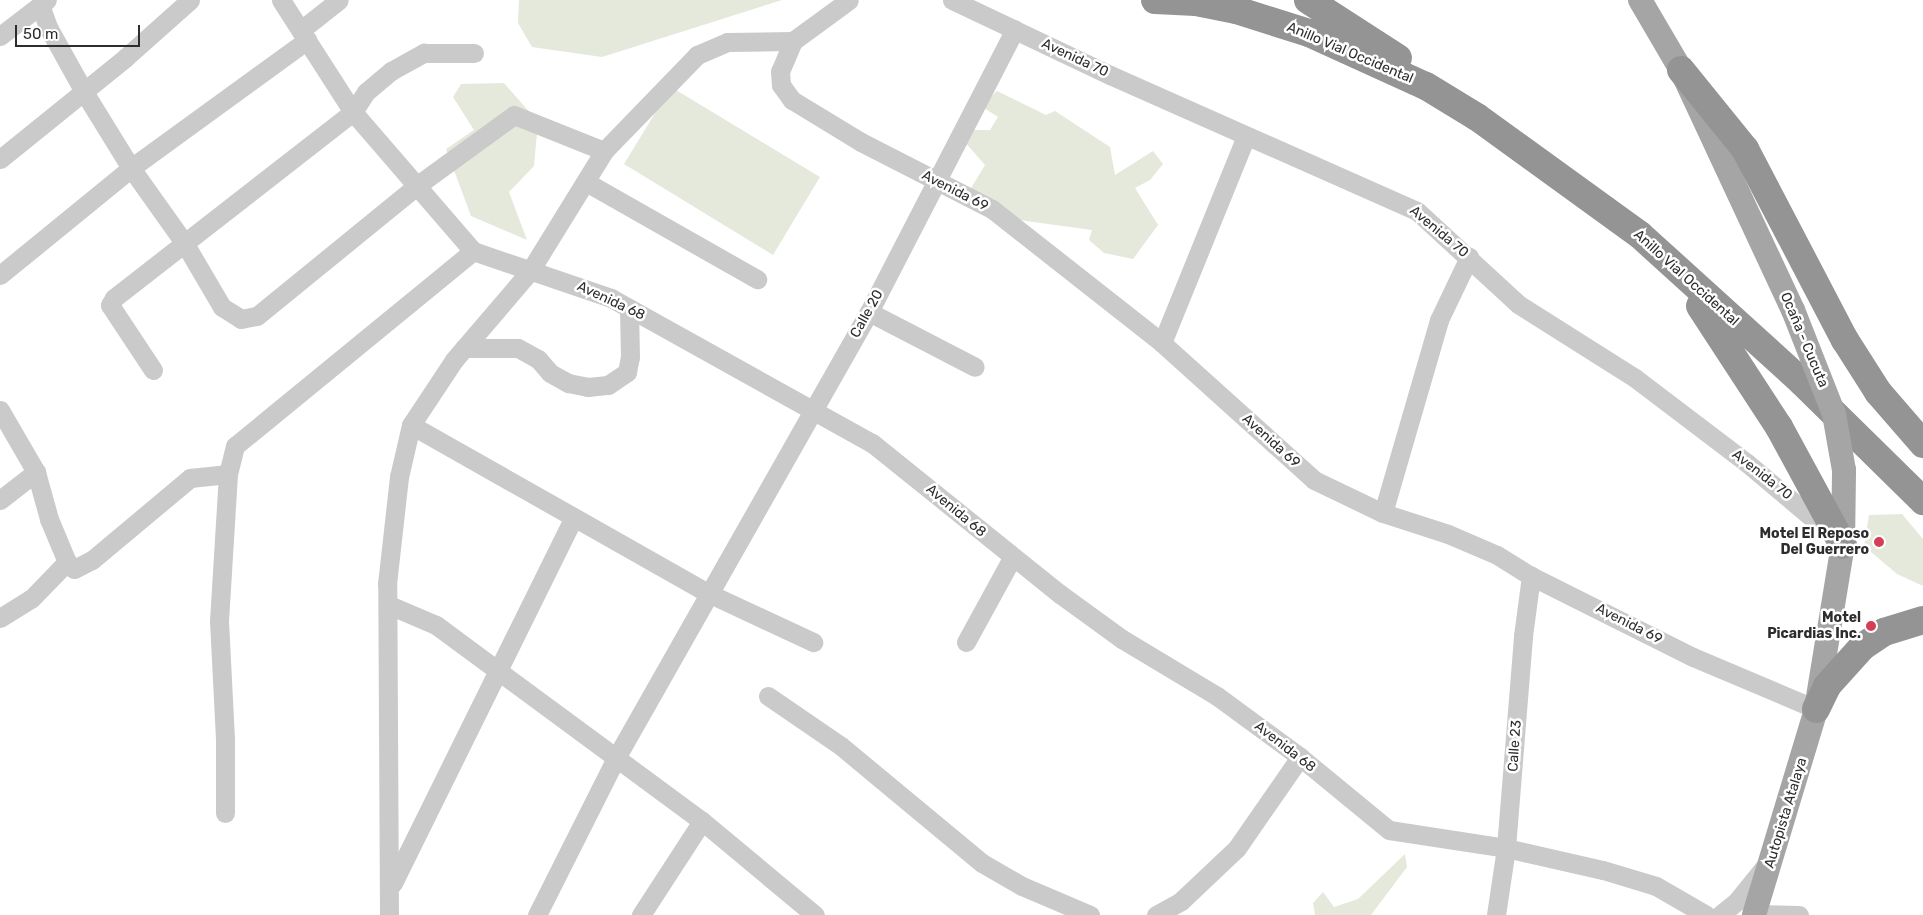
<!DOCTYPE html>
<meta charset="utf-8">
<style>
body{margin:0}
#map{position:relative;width:1923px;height:915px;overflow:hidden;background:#fff;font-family:Rubik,sans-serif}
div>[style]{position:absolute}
.green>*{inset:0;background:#e4e9dc}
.minor>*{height:19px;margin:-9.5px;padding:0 9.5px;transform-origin:9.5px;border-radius:9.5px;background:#cacaca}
.major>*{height:24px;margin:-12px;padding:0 12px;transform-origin:12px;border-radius:12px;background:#a5a5a5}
.highway>*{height:28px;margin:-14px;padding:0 14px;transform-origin:14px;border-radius:14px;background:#949494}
.major-bridge>*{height:24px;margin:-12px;padding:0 12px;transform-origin:12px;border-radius:12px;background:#a5a5a5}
.dots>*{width:14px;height:14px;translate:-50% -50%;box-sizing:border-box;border:2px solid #fff;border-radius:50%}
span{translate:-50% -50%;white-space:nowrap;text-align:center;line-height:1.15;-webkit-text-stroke:5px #fff;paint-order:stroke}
.street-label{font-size:14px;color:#2d2d2d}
.poi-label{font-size:14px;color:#2d2d2d;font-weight:700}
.right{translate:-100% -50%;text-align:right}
.scale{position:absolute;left:15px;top:25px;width:125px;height:22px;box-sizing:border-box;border:2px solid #2d2d2d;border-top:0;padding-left:6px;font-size:15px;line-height:18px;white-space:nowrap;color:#2d2d2d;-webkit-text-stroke:4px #fff;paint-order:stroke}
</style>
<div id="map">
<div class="green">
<div style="clip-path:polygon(519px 0,782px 0,602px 57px,532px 47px,518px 23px)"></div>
<div style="clip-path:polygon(504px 83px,538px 122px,534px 166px,509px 192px,527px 240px,471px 216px,446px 149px,474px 130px,453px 97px,461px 84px)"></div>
<div style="clip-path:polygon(671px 87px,820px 177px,773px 255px,624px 164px)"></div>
<div style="clip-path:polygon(997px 91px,1046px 115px,1055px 111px,1110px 147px,1115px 175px,1153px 151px,1163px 164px,1150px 180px,1135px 188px,1158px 225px,1133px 259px,1104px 253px,1089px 240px,1092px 230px,1019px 220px,971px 188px,985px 165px,964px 141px,971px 130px,990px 130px,998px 117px,981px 106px)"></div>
<div style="clip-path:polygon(1902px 514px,1923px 539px,1923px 586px,1897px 574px,1864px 546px,1869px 515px)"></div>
<div style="clip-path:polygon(1405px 854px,1407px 867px,1371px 915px,1315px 915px,1313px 903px,1323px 892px,1334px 907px,1358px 899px)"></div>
</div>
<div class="minor">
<div style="left:281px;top:0;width:133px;rotate:57.3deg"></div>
<div style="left:353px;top:112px;width:184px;rotate:49.2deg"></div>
<div style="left:473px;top:251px;width:146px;rotate:18.8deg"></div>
<div style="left:611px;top:298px;width:299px;rotate:29.1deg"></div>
<div style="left:872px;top:443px;width:241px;rotate:38.8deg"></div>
<div style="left:1060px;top:594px;width:77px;rotate:36deg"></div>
<div style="left:1122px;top:639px;width:111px;rotate:31deg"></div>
<div style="left:1217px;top:696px;width:103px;rotate:36.3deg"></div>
<div style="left:1300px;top:757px;width:115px;rotate:39.4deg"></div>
<div style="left:1389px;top:830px;width:118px;rotate:8.7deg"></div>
<div style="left:1506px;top:848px;width:99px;rotate:12.8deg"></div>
<div style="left:1603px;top:870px;width:55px;rotate:16.8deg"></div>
<div style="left:1656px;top:886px;width:58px;rotate:30.1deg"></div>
<div style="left:952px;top:0;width:175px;rotate:25.4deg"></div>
<div style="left:1110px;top:75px;width:336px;rotate:23.9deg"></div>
<div style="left:1417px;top:211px;width:137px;rotate:42.6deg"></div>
<div style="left:1518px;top:304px;width:138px;rotate:32.3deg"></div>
<div style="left:1635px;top:378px;width:141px;rotate:37.2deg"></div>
<div style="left:1747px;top:463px;width:109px;rotate:40.1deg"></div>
<div style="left:40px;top:5px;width:23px;rotate:70deg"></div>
<div style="left:48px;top:27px;width:74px;rotate:61deg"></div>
<div style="left:84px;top:92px;width:89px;rotate:58.3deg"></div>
<div style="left:131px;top:168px;width:93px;rotate:54.6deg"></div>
<div style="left:185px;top:244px;width:73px;rotate:59.6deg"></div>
<div style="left:222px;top:307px;width:22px;rotate:32deg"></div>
<div style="left:241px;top:319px;width:16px;rotate:-11deg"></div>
<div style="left:257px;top:316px;width:204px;rotate:-39.2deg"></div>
<div style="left:415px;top:187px;width:122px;rotate:-36deg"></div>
<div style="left:514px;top:115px;width:97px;rotate:21.8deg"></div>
<div style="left:301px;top:30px;width:48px;rotate:-38.3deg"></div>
<div style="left:0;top:36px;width:59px;rotate:-37.5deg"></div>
<div style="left:793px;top:41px;width:33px;rotate:113deg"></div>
<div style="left:780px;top:71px;width:14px;rotate:86deg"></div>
<div style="left:781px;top:85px;width:19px;rotate:54deg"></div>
<div style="left:792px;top:100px;width:81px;rotate:31.3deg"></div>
<div style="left:861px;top:142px;width:147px;rotate:27.1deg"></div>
<div style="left:992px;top:209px;width:216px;rotate:38.2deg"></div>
<div style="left:1162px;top:343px;width:205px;rotate:42deg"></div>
<div style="left:1314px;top:480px;width:76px;rotate:25.6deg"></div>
<div style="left:1383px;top:513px;width:68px;rotate:17.9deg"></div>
<div style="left:1448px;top:534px;width:53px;rotate:23.2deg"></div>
<div style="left:1497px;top:555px;width:40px;rotate:32deg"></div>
<div style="left:1531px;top:576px;width:181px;rotate:26.6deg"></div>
<div style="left:1693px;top:657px;width:134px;rotate:22.9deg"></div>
<div style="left:0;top:159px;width:161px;rotate:-38.9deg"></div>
<div style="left:125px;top:58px;width:87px;rotate:-41.7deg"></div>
<div style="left:586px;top:182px;width:197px;rotate:29.6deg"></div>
<div style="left:0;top:275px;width:169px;rotate:-39.2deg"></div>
<div style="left:131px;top:168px;width:218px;rotate:-36deg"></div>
<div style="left:869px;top:312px;width:119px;rotate:27.4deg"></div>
<div style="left:1162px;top:343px;width:223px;rotate:-67.9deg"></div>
<div style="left:464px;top:348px;width:54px"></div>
<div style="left:518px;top:348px;width:23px;rotate:29deg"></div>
<div style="left:538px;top:359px;width:18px;rotate:49deg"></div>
<div style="left:550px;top:373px;width:21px;rotate:29deg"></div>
<div style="left:568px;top:383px;width:20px;rotate:11deg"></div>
<div style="left:588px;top:387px;width:20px;rotate:-6deg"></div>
<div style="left:608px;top:385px;width:23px;rotate:-34deg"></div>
<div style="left:627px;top:372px;width:15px;rotate:-79deg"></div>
<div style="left:630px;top:357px;width:49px;rotate:-91.2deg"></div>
<div style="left:153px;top:370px;width:78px;rotate:-123.5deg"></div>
<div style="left:110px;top:305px;width:8px;rotate:-60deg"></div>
<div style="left:114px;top:298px;width:303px;rotate:-37.9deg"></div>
<div style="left:353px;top:112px;width:24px;rotate:-57deg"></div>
<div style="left:366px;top:92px;width:33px;rotate:-40deg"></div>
<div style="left:391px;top:71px;width:38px;rotate:-29deg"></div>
<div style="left:424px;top:53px;width:50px"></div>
<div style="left:0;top:410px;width:72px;rotate:59.9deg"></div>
<div style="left:36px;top:472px;width:49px;rotate:74.5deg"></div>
<div style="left:49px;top:519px;width:47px;rotate:67.3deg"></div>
<div style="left:67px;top:562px;width:10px;rotate:45deg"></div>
<div style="left:74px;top:569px;width:20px;rotate:-27deg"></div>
<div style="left:92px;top:560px;width:128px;rotate:-39.9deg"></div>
<div style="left:190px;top:478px;width:38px;rotate:-6deg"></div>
<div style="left:411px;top:425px;width:343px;rotate:29.5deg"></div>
<div style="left:710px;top:594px;width:114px;rotate:25deg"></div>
<div style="left:0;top:500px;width:46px;rotate:-37.9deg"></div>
<div style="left:1383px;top:513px;width:201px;rotate:-73.8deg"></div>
<div style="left:1439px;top:320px;width:70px;rotate:-64.5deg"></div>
<div style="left:389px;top:605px;width:51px;rotate:23.1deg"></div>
<div style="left:436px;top:625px;width:330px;rotate:36.4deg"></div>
<div style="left:702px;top:821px;width:147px;rotate:39.8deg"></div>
<div style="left:0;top:618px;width:36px;rotate:-32deg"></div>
<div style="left:31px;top:599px;width:52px;rotate:-45.8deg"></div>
<div style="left:966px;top:642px;width:96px;rotate:-61.3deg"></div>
<div style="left:768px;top:696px;width:88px;rotate:34.4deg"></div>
<div style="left:841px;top:746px;width:183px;rotate:39.7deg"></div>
<div style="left:982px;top:863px;width:46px;rotate:29.9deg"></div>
<div style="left:1022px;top:886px;width:74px;rotate:23.1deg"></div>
<div style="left:225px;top:813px;width:74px;rotate:-90deg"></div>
<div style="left:225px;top:739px;width:118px;rotate:-92.9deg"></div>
<div style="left:219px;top:621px;width:147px;rotate:-86.5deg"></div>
<div style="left:228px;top:474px;width:29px;rotate:-76deg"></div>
<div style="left:235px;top:446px;width:308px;rotate:-39.3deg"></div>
<div style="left:393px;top:883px;width:407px;rotate:-63.7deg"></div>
<div style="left:1754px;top:914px;width:45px;rotate:1.3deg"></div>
<div style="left:389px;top:915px;width:331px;rotate:-90.3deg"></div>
<div style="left:387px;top:584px;width:108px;rotate:-83.6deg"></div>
<div style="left:399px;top:477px;width:53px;rotate:-77deg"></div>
<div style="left:411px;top:425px;width:78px;rotate:-56.5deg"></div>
<div style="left:454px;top:360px;width:117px;rotate:-49.5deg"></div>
<div style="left:530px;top:271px;width:141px;rotate:-58.3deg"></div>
<div style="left:604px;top:151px;width:134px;rotate:-45.9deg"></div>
<div style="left:697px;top:55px;width:33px;rotate:-23deg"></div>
<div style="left:727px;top:42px;width:66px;rotate:-0.9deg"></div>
<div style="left:793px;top:41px;width:69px;rotate:-36.2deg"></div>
<div style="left:537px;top:915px;width:176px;rotate:-63.3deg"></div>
<div style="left:616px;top:758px;width:513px;rotate:-60.44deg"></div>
<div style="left:869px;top:312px;width:318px;rotate:-62.7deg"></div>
<div style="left:641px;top:915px;width:112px;rotate:-57deg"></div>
<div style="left:1156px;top:915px;width:29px;rotate:-29deg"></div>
<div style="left:1181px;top:901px;width:77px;rotate:-43.4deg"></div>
<div style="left:1237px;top:848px;width:111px;rotate:-55.3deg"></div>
<div style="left:1496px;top:915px;width:68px;rotate:-81.5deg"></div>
<div style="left:1506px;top:848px;width:213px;rotate:-85.4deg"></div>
<div style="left:1523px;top:636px;width:61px;rotate:-82.4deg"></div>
<div style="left:1720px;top:915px;width:22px;rotate:-39deg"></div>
<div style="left:1737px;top:901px;width:46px;rotate:-51.1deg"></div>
</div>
<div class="major">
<div style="left:1640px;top:0;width:81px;rotate:59.6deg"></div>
<div style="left:1681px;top:70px;width:265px;rotate:65deg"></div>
<div style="left:1754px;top:915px;width:215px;rotate:-73.2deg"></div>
<div style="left:1816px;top:709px;width:166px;rotate:-80.7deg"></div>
<div style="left:1843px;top:545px;width:75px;rotate:-89.2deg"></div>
</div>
<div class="highway">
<div style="left:1155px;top:0;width:41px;rotate:2.8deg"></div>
<div style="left:1196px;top:2px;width:41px;rotate:11.3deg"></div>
<div style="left:1236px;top:10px;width:77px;rotate:17.5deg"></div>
<div style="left:1309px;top:33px;width:128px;rotate:24.4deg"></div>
<div style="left:1426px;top:86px;width:60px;rotate:31.3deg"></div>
<div style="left:1477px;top:117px;width:201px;rotate:35.9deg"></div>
<div style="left:1640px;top:235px;width:219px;rotate:42.2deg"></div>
<div style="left:1802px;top:382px;width:170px;rotate:44.5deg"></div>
<div style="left:1308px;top:0;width:107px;rotate:32.8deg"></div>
<div style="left:1681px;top:70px;width:102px;rotate:51deg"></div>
<div style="left:1745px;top:149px;width:216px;rotate:62.4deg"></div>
<div style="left:1845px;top:340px;width:62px;rotate:57.6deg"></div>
<div style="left:1878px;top:392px;width:69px;rotate:49.1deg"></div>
<div style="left:1700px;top:306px;width:145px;rotate:56.9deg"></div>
<div style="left:1779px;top:427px;width:134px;rotate:61.5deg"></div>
<div style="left:1816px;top:709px;width:25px;rotate:-64deg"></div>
<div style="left:1827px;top:686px;width:52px;rotate:-48.1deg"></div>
<div style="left:1862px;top:647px;width:27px;rotate:-34deg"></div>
<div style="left:1884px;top:632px;width:41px;rotate:-17.1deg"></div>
</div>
<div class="major-bridge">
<div style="left:1793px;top:310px;width:112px;rotate:68.5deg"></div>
<div style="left:1834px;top:414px;width:57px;rotate:79.9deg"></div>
</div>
<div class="dots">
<div style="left:1879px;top:542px;background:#d53e55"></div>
<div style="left:1871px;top:626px;background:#d53e55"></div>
</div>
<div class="street-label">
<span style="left:1350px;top:53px;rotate:23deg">Anillo Vial Occidental</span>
<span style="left:1075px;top:58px;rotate:25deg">Avenida 70</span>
<span style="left:955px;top:191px;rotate:27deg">Avenida 69</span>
<span style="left:1439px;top:232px;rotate:40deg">Avenida 70</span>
<span style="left:1686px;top:278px;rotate:42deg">Anillo Vial Occidental</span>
<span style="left:611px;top:301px;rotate:25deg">Avenida 68</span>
<span style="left:867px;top:314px;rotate:-61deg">Calle 20</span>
<span style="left:1804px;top:340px;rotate:67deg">Ocaña - Cucuta</span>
<span style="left:1271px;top:441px;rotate:42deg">Avenida 69</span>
<span style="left:1762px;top:475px;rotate:38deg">Avenida 70</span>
<span style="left:956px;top:511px;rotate:40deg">Avenida 68</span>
<span style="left:1629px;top:624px;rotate:27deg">Avenida 69</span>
<span style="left:1515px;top:746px;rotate:-86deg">Calle 23</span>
<span style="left:1285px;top:747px;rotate:38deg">Avenida 68</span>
<span style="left:1786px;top:813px;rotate:-73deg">Autopista Atalaya</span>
</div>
<div class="poi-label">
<span class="right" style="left:1869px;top:542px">Motel El Reposo<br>Del Guerrero</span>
<span class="right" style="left:1861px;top:626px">Motel<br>Picardias Inc.</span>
</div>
<div class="scale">50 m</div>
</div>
